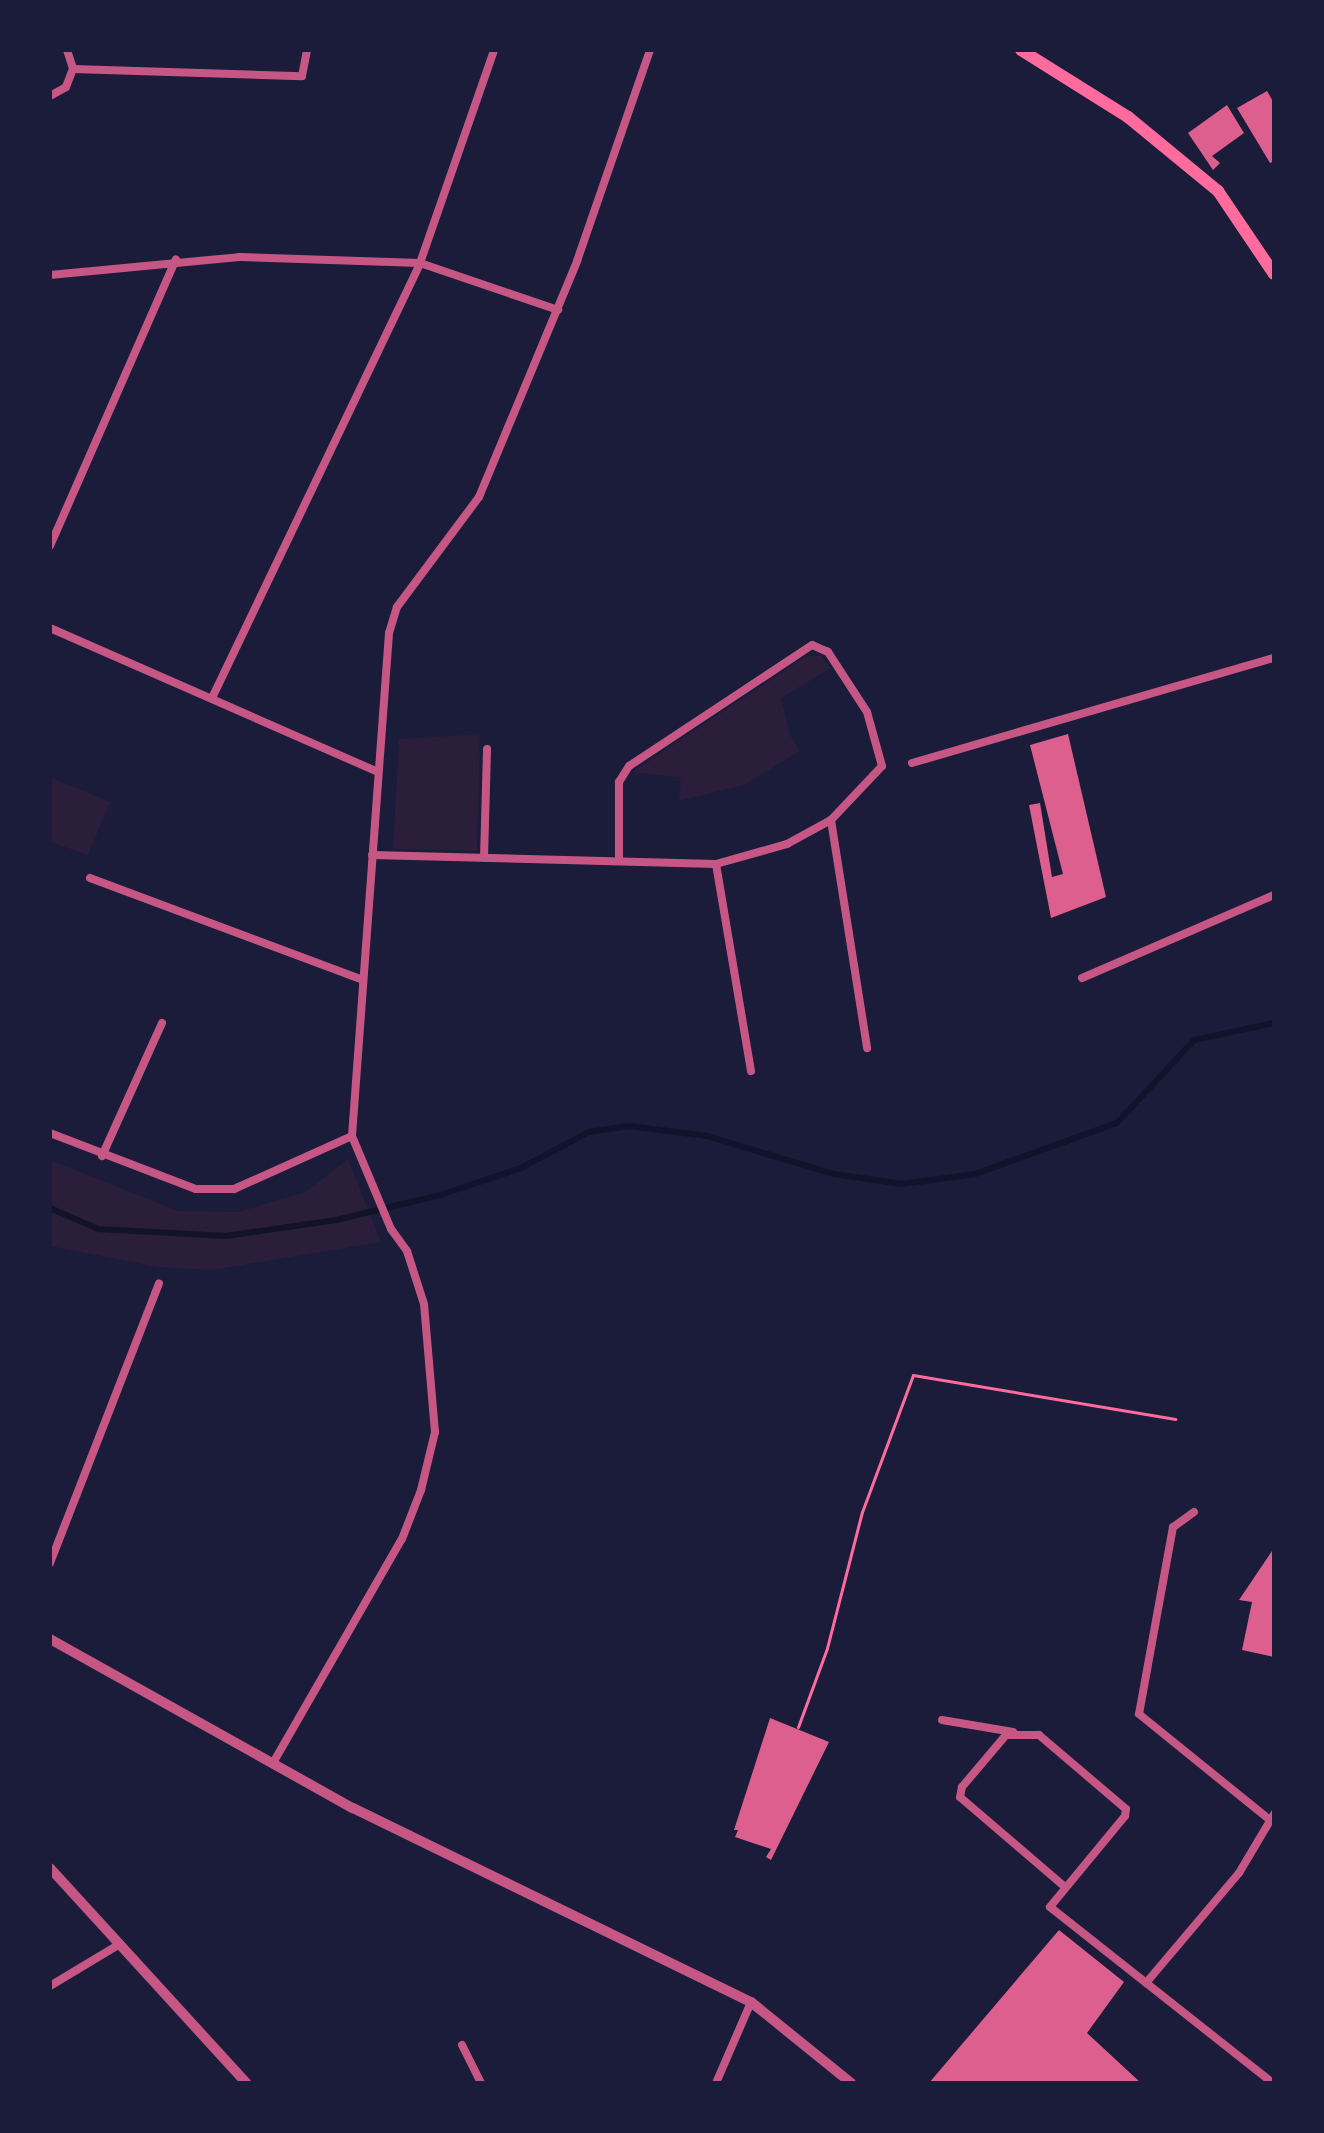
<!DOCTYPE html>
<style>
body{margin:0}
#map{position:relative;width:1324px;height:2133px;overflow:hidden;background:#1b1b3a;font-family:Commissioner,sans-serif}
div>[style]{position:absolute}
.green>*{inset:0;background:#2a1e3b}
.stream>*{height:6px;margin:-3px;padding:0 3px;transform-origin:3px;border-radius:3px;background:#12122b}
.building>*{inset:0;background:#dd5f8e}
.path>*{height:3px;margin:-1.5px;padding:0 1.5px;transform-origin:1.5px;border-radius:1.5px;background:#ff6b9d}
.minor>*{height:8px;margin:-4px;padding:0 4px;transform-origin:4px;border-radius:4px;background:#c65784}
.tertiary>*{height:10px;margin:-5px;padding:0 5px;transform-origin:5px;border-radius:5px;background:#c65784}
.secondary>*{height:12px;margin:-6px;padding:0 6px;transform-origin:6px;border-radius:6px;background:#ff6b9d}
span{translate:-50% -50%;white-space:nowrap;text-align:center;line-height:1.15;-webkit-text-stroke:8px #1b1b3a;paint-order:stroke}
.frame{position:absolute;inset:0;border:52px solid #1b1b3a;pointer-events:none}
</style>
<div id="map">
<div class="green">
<div style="clip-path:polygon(808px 655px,821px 656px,831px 668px,781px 698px,790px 735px,800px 751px,744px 785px,679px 801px,681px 778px,632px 772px)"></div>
<div style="clip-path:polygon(480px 734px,477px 851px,393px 849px,399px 739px)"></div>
<div style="clip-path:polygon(50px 777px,110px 802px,88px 855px,50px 842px)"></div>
<div style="clip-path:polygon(348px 1159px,381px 1242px,212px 1270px,158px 1267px,50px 1246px,50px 1160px,178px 1211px,238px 1212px,306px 1192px)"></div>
</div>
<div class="stream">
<div style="left:50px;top:1208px;width:52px;rotate:23.6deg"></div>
<div style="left:98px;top:1229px;width:128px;rotate:3.1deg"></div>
<div style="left:226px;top:1236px;width:111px;rotate:-8.3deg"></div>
<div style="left:336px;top:1220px;width:107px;rotate:-13.5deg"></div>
<div style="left:440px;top:1195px;width:85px;rotate:-18.4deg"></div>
<div style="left:521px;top:1168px;width:77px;rotate:-27.9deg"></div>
<div style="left:589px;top:1132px;width:40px;rotate:-8.5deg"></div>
<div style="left:629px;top:1126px;width:79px;rotate:7.3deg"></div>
<div style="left:707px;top:1136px;width:133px;rotate:16.7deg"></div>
<div style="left:834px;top:1174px;width:69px;rotate:8.4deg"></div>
<div style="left:902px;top:1184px;width:74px;rotate:-7.8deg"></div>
<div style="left:975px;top:1174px;width:151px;rotate:-19.8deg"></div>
<div style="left:1117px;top:1123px;width:113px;rotate:-47.1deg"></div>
<div style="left:1194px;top:1040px;width:82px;rotate:-12deg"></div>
</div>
<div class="building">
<div style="clip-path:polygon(1267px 91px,1274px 103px,1274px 161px,1270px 163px,1237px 108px)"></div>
<div style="clip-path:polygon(1227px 105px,1244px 133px,1212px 156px,1220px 163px,1213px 170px,1188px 133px)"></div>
<div style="clip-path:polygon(1068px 734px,1106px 897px,1051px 918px,1029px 805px,1040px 803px,1052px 877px,1063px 874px,1030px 745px)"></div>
<div style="clip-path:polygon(1274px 1548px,1274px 1657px,1242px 1650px,1252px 1602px,1239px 1600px)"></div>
<div style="clip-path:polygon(770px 1718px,829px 1742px,771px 1860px,766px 1857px,771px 1849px,735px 1837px,738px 1830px,734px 1830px)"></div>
<div style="clip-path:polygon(1059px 1930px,1124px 1982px,1087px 2033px,1141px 2083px,929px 2083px)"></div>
</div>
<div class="path">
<div style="left:798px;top:1727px;width:84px;rotate:-69.8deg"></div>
<div style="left:827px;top:1648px;width:140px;rotate:-75.6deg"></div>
<div style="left:862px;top:1512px;width:146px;rotate:-69.6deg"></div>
<div style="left:913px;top:1375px;width:266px;rotate:9.5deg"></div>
</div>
<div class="minor">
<div style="left:67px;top:50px;width:20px;rotate:72deg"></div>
<div style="left:50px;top:96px;width:18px;rotate:-29deg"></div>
<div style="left:66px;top:87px;width:19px;rotate:-69deg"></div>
<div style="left:73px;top:69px;width:229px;rotate:1.8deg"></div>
<div style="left:302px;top:76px;width:26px;rotate:-79deg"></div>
<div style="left:50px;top:275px;width:190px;rotate:-5.4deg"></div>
<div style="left:239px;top:257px;width:181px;rotate:1.9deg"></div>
<div style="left:420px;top:263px;width:146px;rotate:18.8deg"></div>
<div style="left:50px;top:546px;width:313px;rotate:-66.3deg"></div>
<div style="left:50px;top:628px;width:358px;rotate:23.7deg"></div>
<div style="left:212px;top:698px;width:482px;rotate:-64.4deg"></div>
<div style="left:420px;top:263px;width:225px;rotate:-70.8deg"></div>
<div style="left:912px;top:763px;width:377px;rotate:-16.2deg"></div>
<div style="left:831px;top:820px;width:231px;rotate:81deg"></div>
<div style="left:372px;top:855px;width:344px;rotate:1.5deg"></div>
<div style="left:716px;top:864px;width:74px;rotate:-15.7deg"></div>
<div style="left:787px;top:844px;width:50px;rotate:-28.6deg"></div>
<div style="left:831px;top:820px;width:74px;rotate:-46.6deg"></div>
<div style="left:882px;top:766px;width:56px;rotate:-105.5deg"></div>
<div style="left:867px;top:712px;width:72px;rotate:-123deg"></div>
<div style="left:828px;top:652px;width:17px;rotate:-156deg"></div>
<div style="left:812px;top:645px;width:219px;rotate:146.5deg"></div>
<div style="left:629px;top:766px;width:19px;rotate:122deg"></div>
<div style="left:619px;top:782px;width:79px;rotate:90deg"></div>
<div style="left:484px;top:858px;width:109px;rotate:-88.4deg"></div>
<div style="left:716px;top:864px;width:210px;rotate:80.4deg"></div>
<div style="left:90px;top:878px;width:288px;rotate:20.5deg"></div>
<div style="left:1082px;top:978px;width:209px;rotate:-23.4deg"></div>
<div style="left:50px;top:1133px;width:156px;rotate:21deg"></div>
<div style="left:196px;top:1189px;width:38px"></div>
<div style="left:234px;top:1189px;width:129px;rotate:-24.2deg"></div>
<div style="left:102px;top:1156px;width:146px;rotate:-65.7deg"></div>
<div style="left:1194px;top:1512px;width:26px;rotate:144deg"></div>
<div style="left:1173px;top:1527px;width:190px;rotate:100.3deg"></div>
<div style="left:1139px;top:1714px;width:170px;rotate:39deg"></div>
<div style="left:50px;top:1563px;width:300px;rotate:-68.7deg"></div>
<div style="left:942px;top:1720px;width:72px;rotate:9.6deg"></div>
<div style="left:273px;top:1763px;width:258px;rotate:-60.1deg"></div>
<div style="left:402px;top:1539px;width:53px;rotate:-68.8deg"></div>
<div style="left:421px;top:1490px;width:60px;rotate:-76.4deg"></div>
<div style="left:435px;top:1432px;width:128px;rotate:-94.9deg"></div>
<div style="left:424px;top:1304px;width:56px;rotate:-107.8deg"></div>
<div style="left:407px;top:1251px;width:27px;rotate:-126deg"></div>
<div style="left:391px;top:1229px;width:101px;rotate:-112.8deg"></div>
<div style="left:352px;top:1136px;width:504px;rotate:-85.79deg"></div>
<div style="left:389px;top:633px;width:27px;rotate:-73deg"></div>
<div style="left:397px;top:607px;width:137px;rotate:-53.3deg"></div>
<div style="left:479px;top:497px;width:256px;rotate:-67.4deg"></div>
<div style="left:577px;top:261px;width:223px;rotate:-70.9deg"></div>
<div style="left:1065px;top:1887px;width:138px;rotate:-139.4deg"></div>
<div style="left:960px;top:1797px;width:10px;rotate:-79deg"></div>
<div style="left:962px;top:1787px;width:68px;rotate:-49.8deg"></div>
<div style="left:1006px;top:1735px;width:33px"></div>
<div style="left:1039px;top:1735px;width:114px;rotate:40.4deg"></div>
<div style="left:1126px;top:1809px;width:7px;rotate:98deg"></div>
<div style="left:1125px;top:1816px;width:118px;rotate:129.5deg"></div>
<div style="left:1050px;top:1907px;width:284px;rotate:38.3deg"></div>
<div style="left:1146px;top:1983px;width:144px;rotate:-49.8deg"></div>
<div style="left:1239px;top:1873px;width:69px;rotate:-59.3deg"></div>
<div style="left:50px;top:1986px;width:82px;rotate:-31deg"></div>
<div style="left:462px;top:2045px;width:42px;rotate:63.4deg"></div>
<div style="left:716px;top:2083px;width:88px;rotate:-66.6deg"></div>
</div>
<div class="tertiary">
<div style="left:50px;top:1639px;width:347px;rotate:29.2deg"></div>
<div style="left:353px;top:1808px;width:443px;rotate:26deg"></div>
<div style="left:751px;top:2002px;width:129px;rotate:39deg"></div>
<div style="left:50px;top:1868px;width:291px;rotate:47.6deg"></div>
</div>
<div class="secondary">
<div style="left:1021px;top:50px;width:126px;rotate:32.1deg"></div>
<div style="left:1128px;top:117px;width:117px;rotate:39.4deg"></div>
<div style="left:1218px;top:191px;width:100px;rotate:56deg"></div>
</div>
<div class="frame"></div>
</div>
